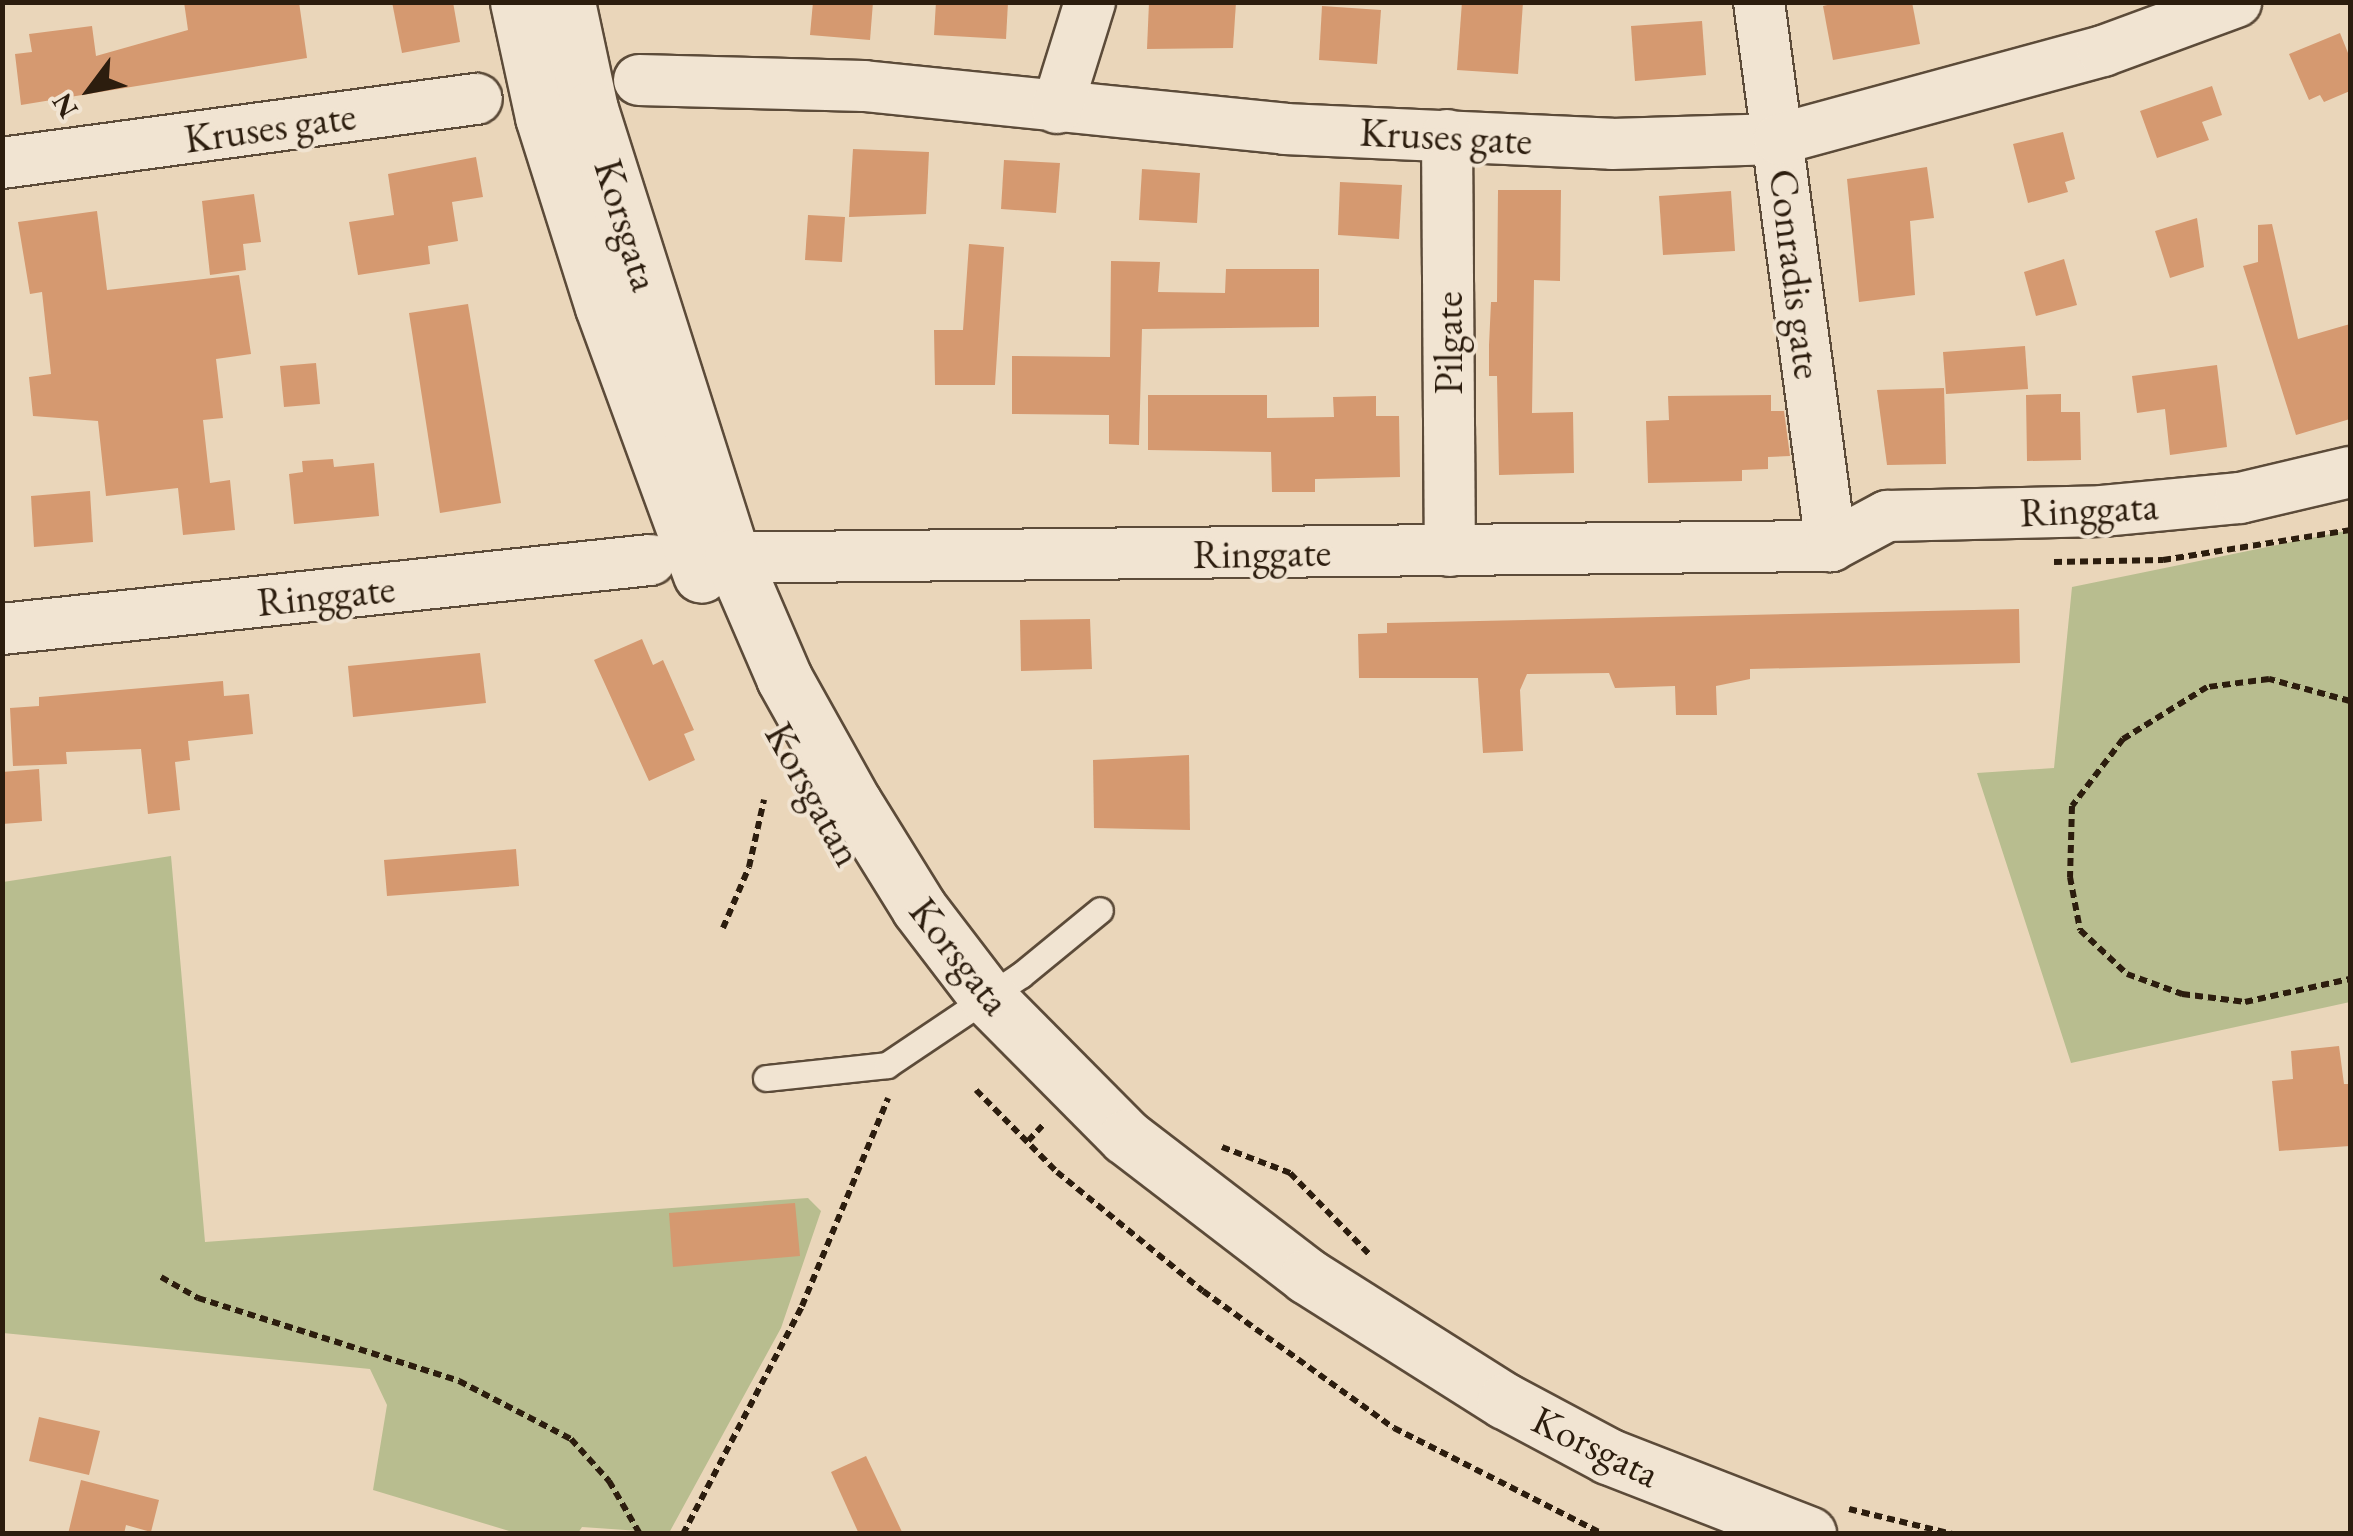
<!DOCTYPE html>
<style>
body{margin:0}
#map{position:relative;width:2353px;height:1536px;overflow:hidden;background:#ead6ba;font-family:"EB Garamond",serif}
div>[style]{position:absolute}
.green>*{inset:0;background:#b8bd8f}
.building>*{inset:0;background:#d59970}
.path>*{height:6px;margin-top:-3px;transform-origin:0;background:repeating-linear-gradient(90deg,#2c1d0e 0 8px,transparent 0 13px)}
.roads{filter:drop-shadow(2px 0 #5c4b39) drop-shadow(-2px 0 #5c4b39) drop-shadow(0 2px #5c4b39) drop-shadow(0 -2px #5c4b39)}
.service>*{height:25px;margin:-12.5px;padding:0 12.5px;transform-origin:12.5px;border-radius:12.5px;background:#f1e4d2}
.minor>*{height:50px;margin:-25px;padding:0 25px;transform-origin:25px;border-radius:25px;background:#f1e4d2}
.tertiary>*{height:55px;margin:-27.5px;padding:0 27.5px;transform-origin:27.5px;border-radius:27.5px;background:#f1e4d2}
span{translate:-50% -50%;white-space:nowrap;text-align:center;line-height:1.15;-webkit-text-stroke:8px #f1e4d2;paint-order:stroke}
.street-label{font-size:40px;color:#2c1d0e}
.frame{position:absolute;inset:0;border:5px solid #2c1d0e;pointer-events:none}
.north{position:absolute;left:40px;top:40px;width:100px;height:100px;-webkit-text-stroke:8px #f1e4d2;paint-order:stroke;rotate:238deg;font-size:28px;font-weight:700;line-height:40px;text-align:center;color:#2c1d0e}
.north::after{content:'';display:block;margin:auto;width:35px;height:45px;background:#2c1d0e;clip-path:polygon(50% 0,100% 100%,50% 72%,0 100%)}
</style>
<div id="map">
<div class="green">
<div style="clip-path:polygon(2350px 530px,2350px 1002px,2071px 1063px,1977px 773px,2054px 768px,2072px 587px)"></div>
<div style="clip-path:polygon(171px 856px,205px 1242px,808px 1198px,821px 1211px,781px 1328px,669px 1533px,582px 1527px,578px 1533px,516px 1533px,373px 1490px,387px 1405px,370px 1369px,3px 1333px,3px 882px)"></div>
</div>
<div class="building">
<div style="clip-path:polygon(184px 2px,299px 2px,307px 58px,21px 105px,15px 54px,32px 52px,29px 34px,92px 26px,96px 56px,188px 30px)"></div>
<div style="clip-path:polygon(392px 2px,453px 2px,460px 42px,402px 53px)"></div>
<div style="clip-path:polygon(813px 2px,873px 2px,870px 40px,810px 35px)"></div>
<div style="clip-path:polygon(936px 2px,1008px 2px,1006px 39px,934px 35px)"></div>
<div style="clip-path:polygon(1149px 2px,1236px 2px,1233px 48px,1147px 49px)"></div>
<div style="clip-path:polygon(1462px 2px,1523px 2px,1518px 74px,1457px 70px)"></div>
<div style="clip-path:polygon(1840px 2px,1912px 2px,1920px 44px,1833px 60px,1823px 6px)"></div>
<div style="clip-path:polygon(1322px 6px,1381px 10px,1377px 64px,1319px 60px)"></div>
<div style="clip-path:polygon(1702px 21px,1706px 75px,1635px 81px,1631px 26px)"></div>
<div style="clip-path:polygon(2340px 33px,2350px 58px,2350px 91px,2324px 102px,2320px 95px,2309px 100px,2289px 54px)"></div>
<div style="clip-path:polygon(2212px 86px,2222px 115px,2202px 122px,2209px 140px,2157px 158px,2140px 111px)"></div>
<div style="clip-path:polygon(2063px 132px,2075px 179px,2065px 182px,2068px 192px,2028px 203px,2013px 144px)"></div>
<div style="clip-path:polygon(853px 149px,929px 152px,926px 214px,849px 217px)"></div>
<div style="clip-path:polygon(476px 157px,483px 197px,452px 202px,458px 241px,428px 246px,430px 264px,358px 275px,349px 222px,394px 215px,388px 174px)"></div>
<div style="clip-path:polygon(1004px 160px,1060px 163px,1056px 213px,1001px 209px)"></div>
<div style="clip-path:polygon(1927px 167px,1934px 218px,1910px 221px,1915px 295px,1859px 302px,1847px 179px)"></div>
<div style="clip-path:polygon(1142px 169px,1200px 173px,1197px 223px,1139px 220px)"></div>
<div style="clip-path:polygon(1340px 182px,1402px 185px,1399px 239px,1338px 235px)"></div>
<div style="clip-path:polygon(1498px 190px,1561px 190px,1560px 281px,1534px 280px,1532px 413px,1573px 412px,1574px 473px,1499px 475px,1497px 376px,1489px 376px,1489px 345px,1491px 302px,1497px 302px)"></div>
<div style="clip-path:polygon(1731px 191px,1735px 251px,1663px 255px,1659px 196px)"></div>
<div style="clip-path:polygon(254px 194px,261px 242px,243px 244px,246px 270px,210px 275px,202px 201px)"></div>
<div style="clip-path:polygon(97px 211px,107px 290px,239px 275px,251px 354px,216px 359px,223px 418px,203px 420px,210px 483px,230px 480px,235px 530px,183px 535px,178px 488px,106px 496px,98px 421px,33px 416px,29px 377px,51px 374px,42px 292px,30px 294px,18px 222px)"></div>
<div style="clip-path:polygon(808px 215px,845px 217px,842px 262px,805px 260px)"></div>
<div style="clip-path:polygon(2197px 218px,2204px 267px,2170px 278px,2155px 231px)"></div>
<div style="clip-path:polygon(2272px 224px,2298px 339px,2350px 324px,2350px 419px,2296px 435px,2243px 266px,2258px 262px,2258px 225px)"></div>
<div style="clip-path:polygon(969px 244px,1004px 247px,995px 385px,935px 385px,934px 330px,963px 330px)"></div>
<div style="clip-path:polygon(2064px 259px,2077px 305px,2036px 316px,2024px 272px)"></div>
<div style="clip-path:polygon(1111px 261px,1160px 262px,1158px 292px,1225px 293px,1226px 269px,1319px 269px,1319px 327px,1142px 329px,1139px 445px,1109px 444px,1109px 415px,1012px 414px,1012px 356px,1110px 357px)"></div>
<div style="clip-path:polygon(468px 304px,501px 503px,440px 513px,409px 313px)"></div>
<div style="clip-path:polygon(2025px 346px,2028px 389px,1946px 394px,1943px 352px)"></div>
<div style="clip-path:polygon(316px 363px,320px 404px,284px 407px,280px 366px)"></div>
<div style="clip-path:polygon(2217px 365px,2227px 447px,2170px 455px,2165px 409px,2137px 413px,2132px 376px)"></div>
<div style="clip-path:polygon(1944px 388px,1946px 464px,1887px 465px,1877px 390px)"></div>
<div style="clip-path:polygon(2061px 394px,2061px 412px,2080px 412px,2081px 460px,2027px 461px,2026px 395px)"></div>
<div style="clip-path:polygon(1148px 395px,1267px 395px,1267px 418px,1334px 417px,1333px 397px,1376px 396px,1376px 416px,1399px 416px,1400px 477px,1315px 479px,1315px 492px,1272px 492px,1271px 452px,1148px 450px)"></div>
<div style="clip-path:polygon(1771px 395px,1771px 411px,1784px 411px,1790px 456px,1768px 457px,1768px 469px,1742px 470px,1742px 481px,1648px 483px,1646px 421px,1669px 420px,1668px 396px)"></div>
<div style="clip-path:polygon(333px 459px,334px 467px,374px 463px,379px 516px,294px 524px,289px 474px,303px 472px,302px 461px)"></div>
<div style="clip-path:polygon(90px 491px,93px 542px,34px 547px,31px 496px)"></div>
<div style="clip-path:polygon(2019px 609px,2020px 663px,1750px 669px,1750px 679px,1716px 686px,1717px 715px,1676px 715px,1675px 686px,1615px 688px,1609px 673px,1527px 674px,1520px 690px,1523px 751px,1483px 753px,1478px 678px,1359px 678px,1358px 634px,1387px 633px,1387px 623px)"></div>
<div style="clip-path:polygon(1090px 619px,1092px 669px,1021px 671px,1020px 620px)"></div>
<div style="clip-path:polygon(642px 639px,653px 665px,663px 660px,694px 730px,684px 734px,695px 760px,649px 781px,594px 660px)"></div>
<div style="clip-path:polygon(480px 653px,486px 703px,353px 717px,348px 666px)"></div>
<div style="clip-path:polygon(223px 681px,224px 696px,249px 694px,253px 734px,188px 741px,190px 760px,175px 762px,180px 810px,148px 814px,141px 749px,66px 752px,67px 764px,13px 766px,10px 708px,39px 706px,39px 697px)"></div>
<div style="clip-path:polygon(1189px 755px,1190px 830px,1094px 828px,1093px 760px)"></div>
<div style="clip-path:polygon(39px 769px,42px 821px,2px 824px,2px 772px)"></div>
<div style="clip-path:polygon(516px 849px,519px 886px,387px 896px,384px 860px)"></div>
<div style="clip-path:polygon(2339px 1046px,2344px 1084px,2350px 1084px,2350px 1146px,2279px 1151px,2272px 1081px,2293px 1079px,2291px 1051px)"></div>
<div style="clip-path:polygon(795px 1203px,800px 1256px,673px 1267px,669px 1213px)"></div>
<div style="clip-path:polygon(39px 1417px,100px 1431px,89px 1475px,29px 1461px)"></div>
<div style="clip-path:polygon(866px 1456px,903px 1534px,859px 1534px,831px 1472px)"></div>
<div style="clip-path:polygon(81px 1480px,159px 1500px,151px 1532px,126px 1525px,124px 1534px,68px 1534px)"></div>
</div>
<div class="path">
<div style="left:2054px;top:562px;width:109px;rotate:-1.1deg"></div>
<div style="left:2163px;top:560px;width:189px;rotate:-9.1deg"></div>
<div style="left:2350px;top:701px;width:84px;rotate:-164.8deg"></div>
<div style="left:2269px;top:679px;width:63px;rotate:172.6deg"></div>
<div style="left:2207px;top:687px;width:99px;rotate:148.2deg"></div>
<div style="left:2123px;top:739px;width:84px;rotate:127.3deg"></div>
<div style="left:2072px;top:806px;width:71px;rotate:91.6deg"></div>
<div style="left:2070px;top:877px;width:54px;rotate:79.3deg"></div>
<div style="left:2080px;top:930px;width:64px;rotate:43.1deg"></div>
<div style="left:2127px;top:974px;width:59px;rotate:20deg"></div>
<div style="left:2182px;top:994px;width:64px;rotate:7.2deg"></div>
<div style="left:2245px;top:1002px;width:107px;rotate:-12.4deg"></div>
<div style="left:723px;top:928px;width:66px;rotate:-66.9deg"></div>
<div style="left:749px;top:867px;width:69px;rotate:-77.4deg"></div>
<div style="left:976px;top:1090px;width:115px;rotate:45.4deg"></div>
<div style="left:1057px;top:1172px;width:188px;rotate:39.2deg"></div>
<div style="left:1203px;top:1291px;width:235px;rotate:35.7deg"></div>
<div style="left:1394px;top:1428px;width:234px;rotate:26.9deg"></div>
<div style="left:1028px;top:1141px;width:25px;rotate:-47deg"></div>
<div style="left:1222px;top:1147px;width:73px;rotate:20.9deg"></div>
<div style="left:1290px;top:1173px;width:115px;rotate:45.7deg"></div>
<div style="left:161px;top:1277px;width:43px;rotate:29.6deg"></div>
<div style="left:198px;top:1298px;width:274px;rotate:17.6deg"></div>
<div style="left:459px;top:1381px;width:126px;rotate:27.4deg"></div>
<div style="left:571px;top:1439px;width:57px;rotate:47.9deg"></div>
<div style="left:609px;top:1481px;width:61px;rotate:59.7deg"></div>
<div style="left:1849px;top:1509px;width:106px;rotate:13.6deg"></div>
<div style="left:683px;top:1534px;width:257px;rotate:-62.4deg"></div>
<div style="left:802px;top:1306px;width:225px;rotate:-67.5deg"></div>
</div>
<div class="roads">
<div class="service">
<div style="left:766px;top:1078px;width:122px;rotate:-6.1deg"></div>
<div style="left:887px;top:1065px;width:161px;rotate:-33.9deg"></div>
<div style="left:1021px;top:975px;width:102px;rotate:-39.4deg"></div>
</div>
<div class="minor">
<div style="left:1759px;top:2px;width:549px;rotate:82.46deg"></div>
<div style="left:639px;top:80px;width:225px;rotate:1.5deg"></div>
<div style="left:864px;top:86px;width:423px;rotate:5.8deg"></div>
<div style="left:1285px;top:129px;width:327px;rotate:2.6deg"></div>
<div style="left:1612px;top:144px;width:167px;rotate:-1.7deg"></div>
<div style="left:1779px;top:139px;width:336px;rotate:-15.2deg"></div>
<div style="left:2103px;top:51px;width:142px;rotate:-20.2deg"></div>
<div style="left:1057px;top:108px;width:111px;rotate:-72.7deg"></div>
<div style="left:1447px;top:135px;width:416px;rotate:89.6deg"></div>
<div style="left:2px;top:163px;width:479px;rotate:-7.7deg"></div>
<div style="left:696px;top:558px;width:1135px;rotate:-0.61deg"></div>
<div style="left:1831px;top:546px;width:64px;rotate:-28.2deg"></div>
<div style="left:1887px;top:516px;width:215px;rotate:-1.3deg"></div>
<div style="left:2102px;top:511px;width:139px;rotate:-5.4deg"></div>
<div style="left:2240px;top:498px;width:113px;rotate:-13.3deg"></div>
<div style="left:2px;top:629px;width:652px;rotate:-6.08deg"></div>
</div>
<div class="tertiary">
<div style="left:518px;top:2px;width:118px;rotate:77.7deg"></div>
<div style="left:543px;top:117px;width:199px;rotate:72.5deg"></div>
<div style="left:603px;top:307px;width:285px;rotate:69.9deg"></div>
<div style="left:567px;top:2px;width:109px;rotate:77.9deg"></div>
<div style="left:590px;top:109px;width:470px;rotate:72.4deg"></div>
<div style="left:732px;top:557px;width:132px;rotate:66.7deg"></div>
<div style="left:784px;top:678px;width:143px;rotate:60.8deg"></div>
<div style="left:854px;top:803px;width:123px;rotate:58.2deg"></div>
<div style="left:919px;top:908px;width:112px;rotate:52.6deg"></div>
<div style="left:987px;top:997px;width:197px;rotate:45.2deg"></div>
<div style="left:1126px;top:1137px;width:228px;rotate:37.5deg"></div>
<div style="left:1307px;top:1276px;width:234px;rotate:32.3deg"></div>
<div style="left:1505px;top:1401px;width:117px;rotate:28.1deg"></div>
<div style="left:1608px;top:1456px;width:215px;rotate:21.3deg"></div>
</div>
</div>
<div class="street-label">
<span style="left:270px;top:127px;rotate:-8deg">Kruses gate</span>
<span style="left:1446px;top:136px;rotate:3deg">Kruses gate</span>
<span style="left:627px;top:225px;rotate:73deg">Korsgata</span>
<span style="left:1796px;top:274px;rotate:83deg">Conradis gate</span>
<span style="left:1448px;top:343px;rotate:-90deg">Pilgate</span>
<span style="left:2089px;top:509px;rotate:-3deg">Ringgata</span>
<span style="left:1262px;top:553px;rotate:-1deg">Ringgate</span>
<span style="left:326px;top:595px;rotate:-6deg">Ringgate</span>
<span style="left:814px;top:794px;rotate:61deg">Korsgatan</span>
<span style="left:960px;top:956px;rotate:52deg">Korsgata</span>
<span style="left:1596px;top:1446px;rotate:26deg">Korsgata</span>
</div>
<div class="frame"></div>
<div class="north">N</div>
</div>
